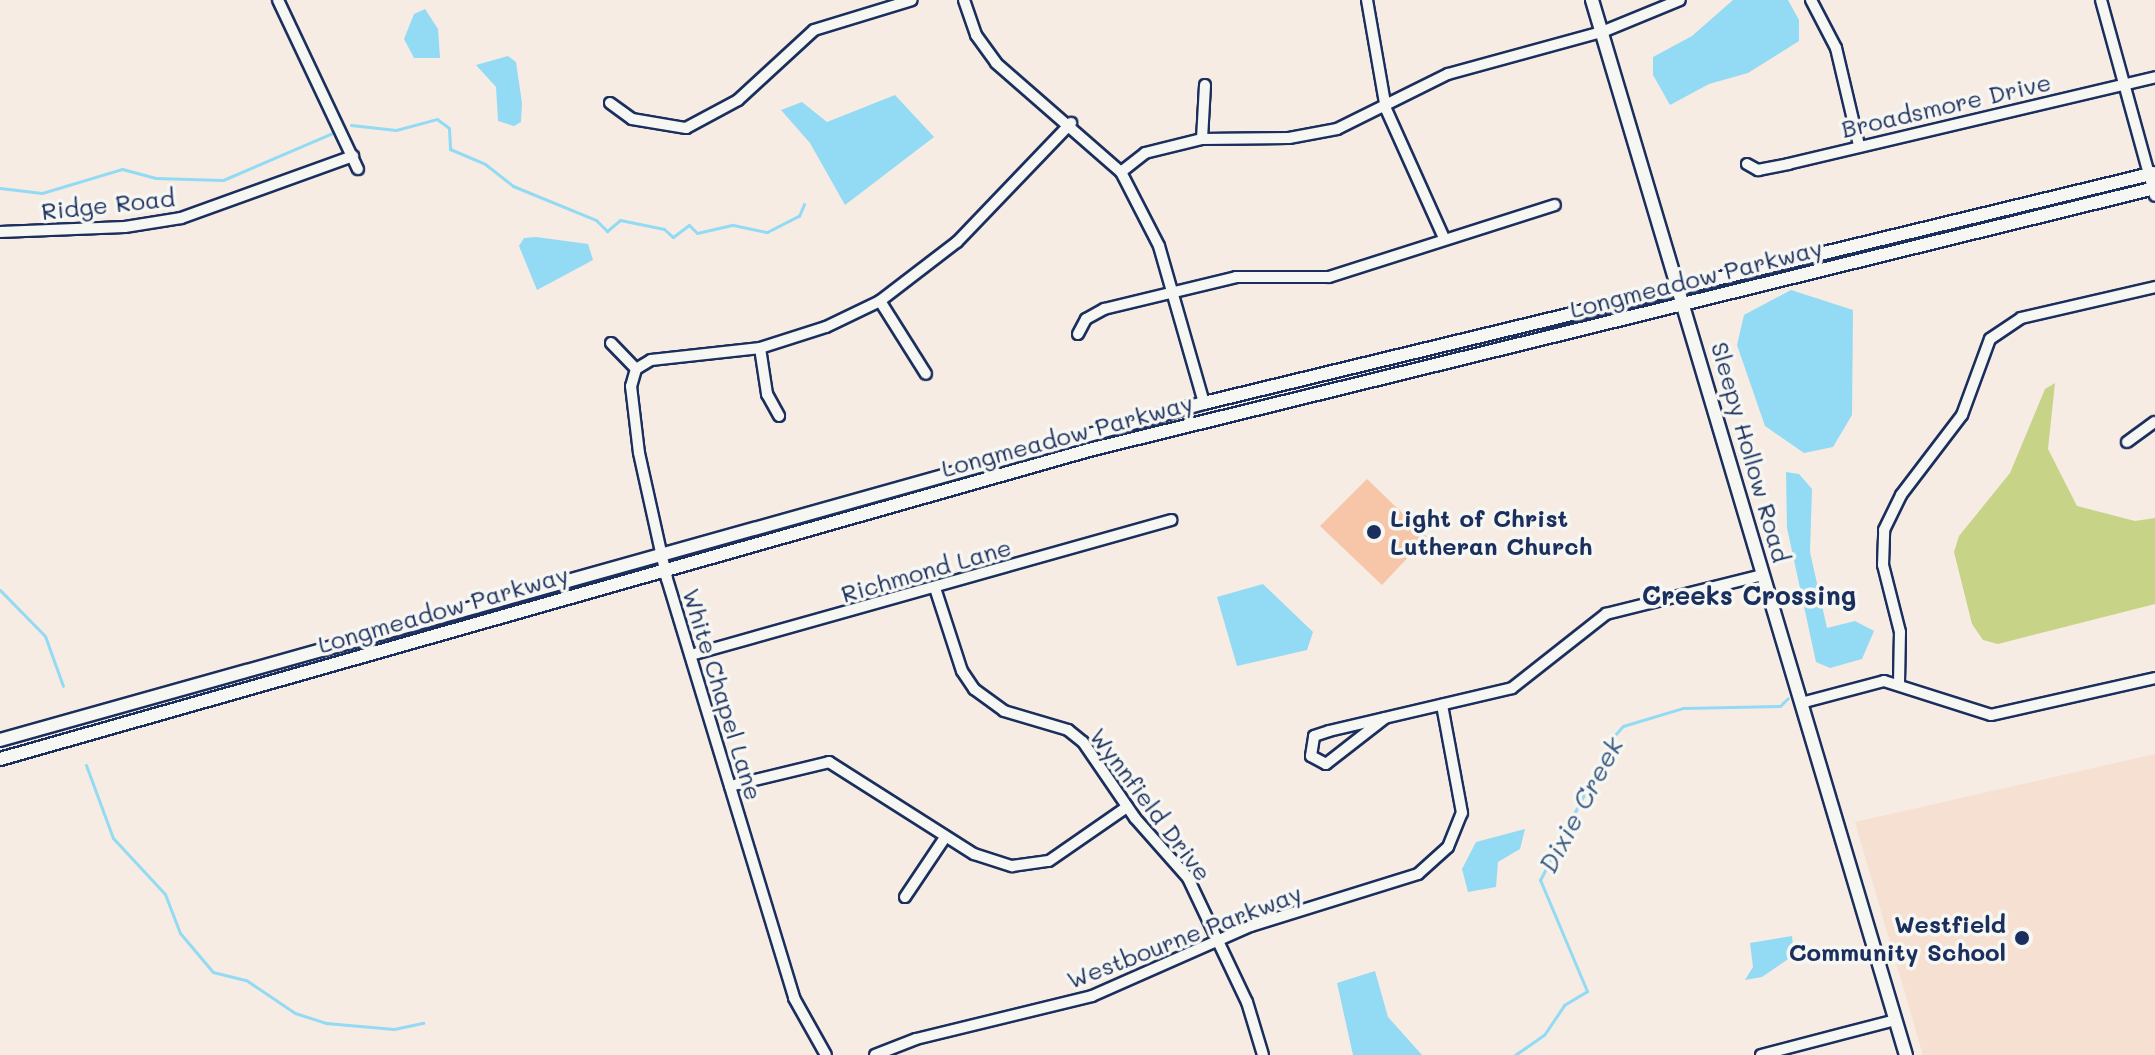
<!DOCTYPE html>
<style>
body{margin:0}
#map{position:relative;width:2155px;height:1055px;overflow:hidden;background:#f6ece3;font-family:Mali,sans-serif}
div>[style]{position:absolute}
.built>*{inset:0;background:#f6e0d1}
.green>*{inset:0;background:#c7d387}
.water>*{inset:0;background:#93daf4}
.stream>*{height:3px;margin:-1.5px;padding:0 1.5px;transform-origin:1.5px;border-radius:1.5px;background:#93daf4}
.building>*{inset:0;background:#f7c5a7}
.roads{filter:drop-shadow(2px 0 #1b2f5e) drop-shadow(-2px 0 #1b2f5e) drop-shadow(0 2px #1b2f5e) drop-shadow(0 -2px #1b2f5e)}
.minor>*{height:10px;margin:-5px;padding:0 5px;transform-origin:5px;border-radius:5px;background:#f6f6f2}
.tertiary>*{height:12px;margin:-6px;padding:0 6px;transform-origin:6px;border-radius:6px;background:#f6f6f2}
.dots>*{width:22px;height:22px;translate:-50% -50%;box-sizing:border-box;border:4px solid #f6f6f2;border-radius:50%}
span{translate:-50% -50%;white-space:nowrap;text-align:center;line-height:1.15;-webkit-text-stroke:7px #f6f6f2;paint-order:stroke}
.street-label{font-size:24px;color:#1b2f5e}
.poi-label{font-size:24px;color:#1b2f5e;font-weight:700}
.left{translate:0 -50%;text-align:left}
.right{translate:-100% -50%;text-align:right}
.neighbourhood-label{font-size:26px;color:#1b2f5e;font-weight:700}
.water-label{font-size:26px;color:#395a84;font-style:italic}
</style>
<div id="map">
<div class="built">
<div style="clip-path:polygon(2155px 754px,2155px 1055px,1923px 1055px,1855px 822px)"></div>
</div>
<div class="green">
<div style="clip-path:polygon(2055px 383px,2048px 449px,2077px 506px,2135px 521px,2155px 518px,2155px 604px,1998px 644px,1983px 640px,1972px 624px,1954px 552px,1959px 536px,2010px 473px,2045px 389px)"></div>
</div>
<div class="water">
<div style="clip-path:polygon(1733px 0,1788px 0,1799px 20px,1799px 41px,1748px 73px,1709px 84px,1670px 105px,1653px 75px,1653px 57px,1692px 36px)"></div>
<div style="clip-path:polygon(425px 9px,438px 29px,440px 58px,414px 58px,404px 39px,414px 14px)"></div>
<div style="clip-path:polygon(508px 56px,516px 62px,522px 103px,521px 122px,514px 126px,498px 121px,496px 87px,476px 65px)"></div>
<div style="clip-path:polygon(895px 95px,934px 137px,845px 205px,810px 143px,781px 110px,802px 102px,827px 122px)"></div>
<div style="clip-path:polygon(536px 237px,588px 244px,593px 260px,537px 290px,519px 246px,524px 238px)"></div>
<div style="clip-path:polygon(1791px 290px,1853px 310px,1852px 415px,1833px 447px,1804px 453px,1765px 426px,1737px 345px,1744px 315px)"></div>
<div style="clip-path:polygon(1786px 472px,1799px 474px,1812px 489px,1810px 552px,1827px 628px,1855px 621px,1874px 631px,1862px 659px,1830px 668px,1816px 662px,1787px 528px)"></div>
<div style="clip-path:polygon(1263px 584px,1313px 632px,1307px 650px,1237px 666px,1217px 597px)"></div>
<div style="clip-path:polygon(1525px 829px,1520px 849px,1498px 862px,1496px 887px,1468px 892px,1462px 869px,1476px 842px)"></div>
<div style="clip-path:polygon(1792px 936px,1794px 955px,1762px 977px,1745px 980px,1753px 967px,1750px 943px)"></div>
<div style="clip-path:polygon(1375px 971px,1388px 1017px,1422px 1055px,1353px 1055px,1337px 983px)"></div>
</div>
<div class="stream">
<div style="left:351px;top:125px;width:45px;rotate:6.3deg"></div>
<div style="left:396px;top:130px;width:42px;rotate:-15deg"></div>
<div style="left:437px;top:119px;width:15px;rotate:37deg"></div>
<div style="left:449px;top:128px;width:21px;rotate:87deg"></div>
<div style="left:450px;top:149px;width:38px;rotate:23deg"></div>
<div style="left:485px;top:164px;width:36px;rotate:38deg"></div>
<div style="left:513px;top:186px;width:90px;rotate:22.3deg"></div>
<div style="left:596px;top:220px;width:16px;rotate:45deg"></div>
<div style="left:607px;top:231px;width:17px;rotate:-40deg"></div>
<div style="left:620px;top:220px;width:45px;rotate:11.6deg"></div>
<div style="left:664px;top:229px;width:12px;rotate:42deg"></div>
<div style="left:673px;top:237px;width:20px;rotate:-37deg"></div>
<div style="left:689px;top:225px;width:11px;rotate:45deg"></div>
<div style="left:697px;top:233px;width:37px;rotate:-13deg"></div>
<div style="left:733px;top:225px;width:35px;rotate:12deg"></div>
<div style="left:767px;top:232px;width:36px;rotate:-27deg"></div>
<div style="left:799px;top:216px;width:13px;rotate:-67deg"></div>
<div style="left:0;top:188px;width:42px;rotate:6.8deg"></div>
<div style="left:42px;top:193px;width:84px;rotate:-16.7deg"></div>
<div style="left:122px;top:169px;width:34px;rotate:15deg"></div>
<div style="left:155px;top:178px;width:68px;rotate:1.7deg"></div>
<div style="left:223px;top:180px;width:122px;rotate:-23.2deg"></div>
<div style="left:0;top:590px;width:64px;rotate:45.6deg"></div>
<div style="left:45px;top:636px;width:53px;rotate:70.2deg"></div>
<div style="left:86px;top:765px;width:78px;rotate:69.7deg"></div>
<div style="left:113px;top:838px;width:76px;rotate:47.1deg"></div>
<div style="left:165px;top:894px;width:42px;rotate:69deg"></div>
<div style="left:180px;top:933px;width:51px;rotate:49.8deg"></div>
<div style="left:213px;top:972px;width:34px;rotate:14deg"></div>
<div style="left:246px;top:980px;width:59px;rotate:34deg"></div>
<div style="left:295px;top:1013px;width:33px;rotate:18deg"></div>
<div style="left:326px;top:1023px;width:68px;rotate:5deg"></div>
<div style="left:394px;top:1029px;width:30px;rotate:-12deg"></div>
<div style="left:1515px;top:1055px;width:35px;rotate:-35deg"></div>
<div style="left:1544px;top:1035px;width:36px;rotate:-56deg"></div>
<div style="left:1564px;top:1005px;width:27px;rotate:-31deg"></div>
<div style="left:1587px;top:991px;width:121px;rotate:-112.9deg"></div>
<div style="left:1540px;top:880px;width:162px;rotate:-62.8deg"></div>
<div style="left:1614px;top:736px;width:13px;rotate:-48deg"></div>
<div style="left:1623px;top:726px;width:63px;rotate:-16.7deg"></div>
<div style="left:1683px;top:708px;width:97px;rotate:-1.2deg"></div>
<div style="left:1780px;top:706px;width:11px;rotate:-45deg"></div>
</div>
<div class="building">
<div style="clip-path:polygon(1367px 479px,1427px 537px,1382px 585px,1320px 526px)"></div>
</div>
<div class="roads">
<div class="minor">
<div style="left:278px;top:0;width:187px;rotate:64.7deg"></div>
<div style="left:964px;top:0;width:37px;rotate:71deg"></div>
<div style="left:976px;top:35px;width:34px;rotate:54deg"></div>
<div style="left:996px;top:63px;width:166px;rotate:41.1deg"></div>
<div style="left:1121px;top:172px;width:83px;rotate:62.8deg"></div>
<div style="left:1159px;top:246px;width:163px;rotate:74deg"></div>
<div style="left:1367px;top:0;width:111px;rotate:80.1deg"></div>
<div style="left:1386px;top:109px;width:139px;rotate:65.8deg"></div>
<div style="left:1811px;top:0;width:54px;rotate:62.5deg"></div>
<div style="left:1836px;top:48px;width:100px;rotate:76.7deg"></div>
<div style="left:2101px;top:0;width:203px;rotate:74.6deg"></div>
<div style="left:610px;top:103px;width:27px;rotate:36deg"></div>
<div style="left:632px;top:119px;width:55px;rotate:9.5deg"></div>
<div style="left:686px;top:128px;width:59px;rotate:-28.3deg"></div>
<div style="left:738px;top:100px;width:103px;rotate:-42.6deg"></div>
<div style="left:814px;top:30px;width:102px;rotate:-17deg"></div>
<div style="left:1202px;top:139px;width:54px;rotate:-86.8deg"></div>
<div style="left:1747px;top:164px;width:13px;rotate:29deg"></div>
<div style="left:1758px;top:170px;width:31px;rotate:-11deg"></div>
<div style="left:1788px;top:164px;width:377px;rotate:-13.3deg"></div>
<div style="left:1121px;top:172px;width:31px;rotate:-38deg"></div>
<div style="left:1145px;top:153px;width:59px;rotate:-13.8deg"></div>
<div style="left:1202px;top:139px;width:87px;rotate:-0.7deg"></div>
<div style="left:1289px;top:138px;width:49px;rotate:-10.6deg"></div>
<div style="left:1337px;top:129px;width:124px;rotate:-26.4deg"></div>
<div style="left:1448px;top:74px;width:160px;rotate:-15.3deg"></div>
<div style="left:1602px;top:32px;width:84px;rotate:-22.3deg"></div>
<div style="left:0;top:232px;width:125px;rotate:-2.3deg"></div>
<div style="left:125px;top:227px;width:57px;rotate:-9.1deg"></div>
<div style="left:181px;top:218px;width:183px;rotate:-19.8deg"></div>
<div style="left:880px;top:301px;width:86px;rotate:57.8deg"></div>
<div style="left:1078px;top:334px;width:17px;rotate:-62deg"></div>
<div style="left:1086px;top:319px;width:21px;rotate:-29deg"></div>
<div style="left:1104px;top:309px;width:136px;rotate:-13.6deg"></div>
<div style="left:1236px;top:277px;width:93px"></div>
<div style="left:1329px;top:277px;width:237px;rotate:-17.7deg"></div>
<div style="left:611px;top:343px;width:36px;rotate:46deg"></div>
<div style="left:760px;top:348px;width:47px;rotate:81.3deg"></div>
<div style="left:767px;top:394px;width:25px;rotate:61deg"></div>
<div style="left:636px;top:369px;width:18px;rotate:106deg"></div>
<div style="left:631px;top:386px;width:67px;rotate:83.2deg"></div>
<div style="left:639px;top:453px;width:129px;rotate:77.5deg"></div>
<div style="left:667px;top:579px;width:438px;rotate:73.1deg"></div>
<div style="left:794px;top:998px;width:65px;rotate:60.7deg"></div>
<div style="left:636px;top:369px;width:17px;rotate:-31deg"></div>
<div style="left:651px;top:360px;width:110px;rotate:-6.3deg"></div>
<div style="left:760px;top:348px;width:69px;rotate:-17.7deg"></div>
<div style="left:826px;top:327px;width:60px;rotate:-25.7deg"></div>
<div style="left:880px;top:301px;width:97px;rotate:-37.5deg"></div>
<div style="left:957px;top:242px;width:165px;rotate:-46.2deg"></div>
<div style="left:2127px;top:442px;width:34px;rotate:-36deg"></div>
<div style="left:935px;top:588px;width:87px;rotate:72deg"></div>
<div style="left:962px;top:671px;width:22px;rotate:56deg"></div>
<div style="left:974px;top:689px;width:37px;rotate:36deg"></div>
<div style="left:1004px;top:711px;width:67px;rotate:16.5deg"></div>
<div style="left:1068px;top:730px;width:19px;rotate:39deg"></div>
<div style="left:1083px;top:742px;width:92px;rotate:55.6deg"></div>
<div style="left:1135px;top:818px;width:80px;rotate:48.5deg"></div>
<div style="left:1188px;top:878px;width:137px;rotate:64.6deg"></div>
<div style="left:1247px;top:1002px;width:55px;rotate:73.2deg"></div>
<div style="left:691px;top:655px;width:499px;rotate:-15.7deg"></div>
<div style="left:1899px;top:683px;width:51px;rotate:-88.9deg"></div>
<div style="left:1900px;top:632px;width:69px;rotate:-104.2deg"></div>
<div style="left:1883px;top:565px;width:35px;rotate:-88deg"></div>
<div style="left:1884px;top:530px;width:39px;rotate:-64deg"></div>
<div style="left:1901px;top:495px;width:101px;rotate:-52.7deg"></div>
<div style="left:1962px;top:415px;width:81px;rotate:-69.8deg"></div>
<div style="left:1990px;top:339px;width:37px;rotate:-34deg"></div>
<div style="left:2021px;top:318px;width:138px;rotate:-13deg"></div>
<div style="left:1801px;top:703px;width:86px;rotate:-14.8deg"></div>
<div style="left:1884px;top:681px;width:112px;rotate:17.6deg"></div>
<div style="left:1991px;top:715px;width:168px;rotate:-12.7deg"></div>
<div style="left:1385px;top:718px;width:75px;rotate:142.1deg"></div>
<div style="left:1326px;top:764px;width:17px;rotate:-152deg"></div>
<div style="left:1311px;top:756px;width:20px;rotate:-81deg"></div>
<div style="left:1314px;top:736px;width:16px;rotate:-18deg"></div>
<div style="left:1329px;top:731px;width:188px;rotate:-13.2deg"></div>
<div style="left:1512px;top:688px;width:120px;rotate:-38.2deg"></div>
<div style="left:1606px;top:614px;width:162px;rotate:-14deg"></div>
<div style="left:730px;top:786px;width:102px;rotate:-13.6deg"></div>
<div style="left:829px;top:762px;width:172px;rotate:32.4deg"></div>
<div style="left:974px;top:854px;width:40px;rotate:18deg"></div>
<div style="left:1012px;top:866px;width:37px;rotate:-8deg"></div>
<div style="left:1049px;top:861px;width:95px;rotate:-34.7deg"></div>
<div style="left:905px;top:897px;width:73px;rotate:-56.1deg"></div>
<div style="left:875px;top:1055px;width:44px;rotate:-21.3deg"></div>
<div style="left:916px;top:1039px;width:181px;rotate:-13.7deg"></div>
<div style="left:1092px;top:996px;width:174px;rotate:-23.8deg"></div>
<div style="left:1251px;top:926px;width:175px;rotate:-17.3deg"></div>
<div style="left:1418px;top:874px;width:40px;rotate:-42deg"></div>
<div style="left:1448px;top:847px;width:37px;rotate:-68deg"></div>
<div style="left:1462px;top:813px;width:110px;rotate:-100.5deg"></div>
<div style="left:1761px;top:1055px;width:138px;rotate:-14.6deg"></div>
</div>
<div class="tertiary">
<div style="left:1592px;top:0;width:1101px;rotate:73.43deg"></div>
<div style="left:0;top:740px;width:1250px;rotate:-15.64deg"></div>
<div style="left:1204px;top:403px;width:978px;rotate:-13.6deg"></div>
<div style="left:0;top:759px;width:1132px;rotate:-15.84deg"></div>
<div style="left:1089px;top:450px;width:1098px;rotate:-13.81deg"></div>
</div>
</div>
<div class="dots">
<div style="left:1374px;top:532px;background:#1b2f5e"></div>
<div style="left:2022px;top:938px;background:#1b2f5e"></div>
</div>
<div class="street-label">
<span style="left:1946px;top:105px;rotate:-13deg">Broadsmore Drive</span>
<span style="left:108px;top:204px;rotate:-6deg">Ridge Road</span>
<span style="left:1696px;top:278px;rotate:-14deg">Longmeadow Parkway</span>
<span style="left:1067px;top:435px;rotate:-15deg">Longmeadow Parkway</span>
<span style="left:1751px;top:452px;rotate:74deg">Sleepy Hollow Road</span>
<span style="left:926px;top:570px;rotate:-16deg">Richmond Lane</span>
<span style="left:443px;top:609px;rotate:-16deg">Longmeadow Parkway</span>
<span style="left:723px;top:694px;rotate:73deg">White Chapel Lane</span>
<span style="left:1151px;top:804px;rotate:53deg">Wynnfield Drive</span>
<span style="left:1184px;top:936px;rotate:-21deg">Westbourne Parkway</span>
</div>
<div class="poi-label">
<span class="left" style="left:1390px;top:532px">Light of Christ<br>Lutheran Church</span>
<span class="right" style="left:2006px;top:938px">Westfield<br>Community School</span>
</div>
<div class="neighbourhood-label">
<span style="left:1749px;top:596px">Creeks Crossing</span>
</div>
<div class="water-label">
<span style="left:1581px;top:805px;rotate:-62deg">Dixie Creek</span>
</div>
</div>
